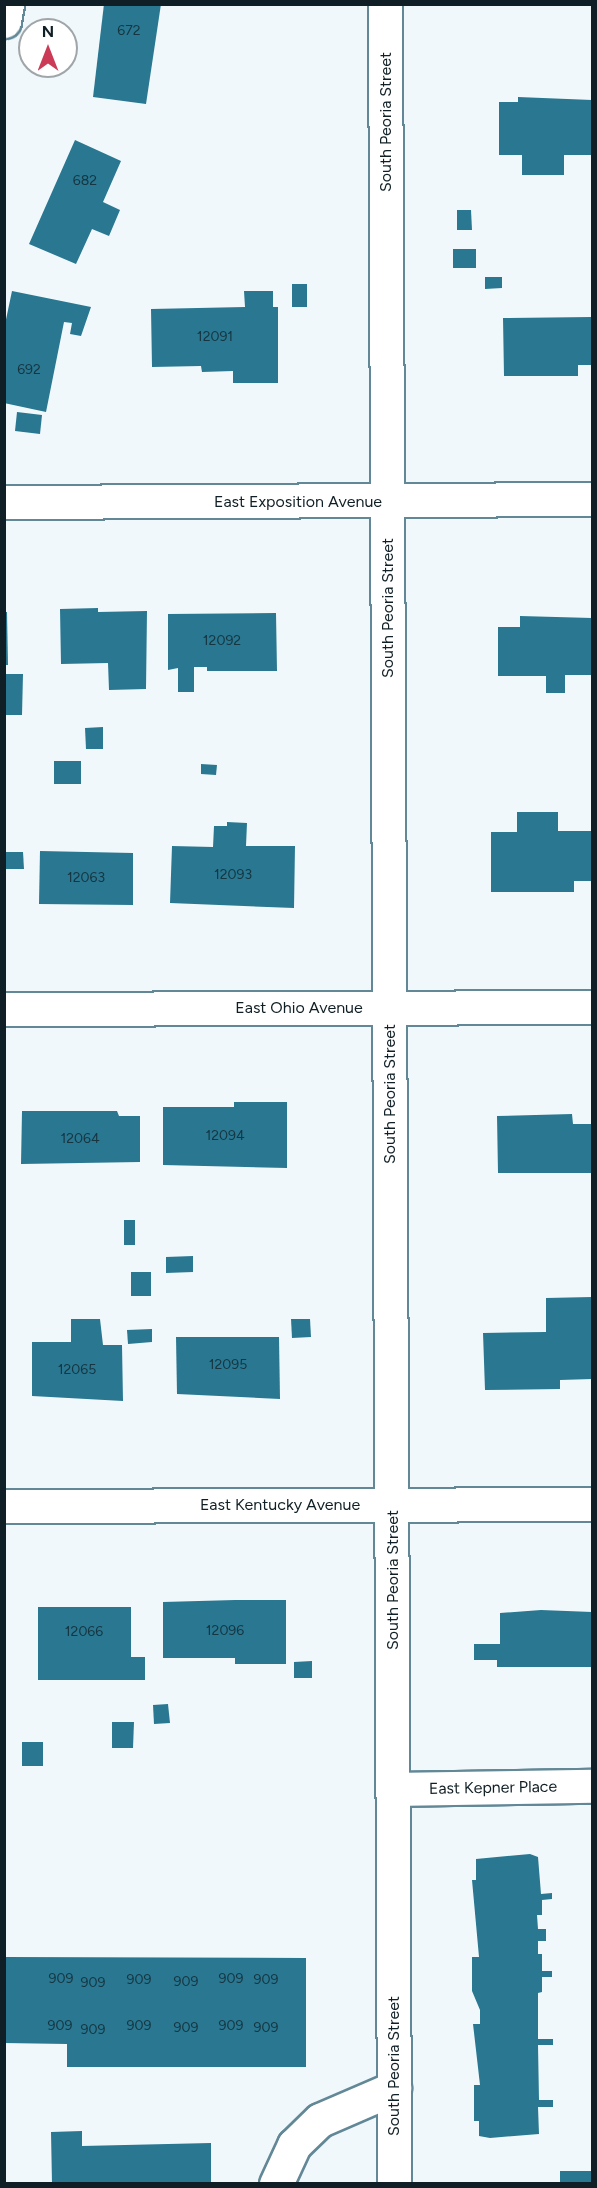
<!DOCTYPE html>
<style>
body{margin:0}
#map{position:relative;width:597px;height:2188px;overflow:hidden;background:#f0f8fb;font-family:Figtree,sans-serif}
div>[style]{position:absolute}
.building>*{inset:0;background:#297791}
.roads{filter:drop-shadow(2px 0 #628897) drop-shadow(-2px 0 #628897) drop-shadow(0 2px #628897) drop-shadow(0 -2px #628897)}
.minor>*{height:33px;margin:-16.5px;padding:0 16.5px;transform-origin:16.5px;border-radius:16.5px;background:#fff}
.major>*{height:33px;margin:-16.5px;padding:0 16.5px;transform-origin:16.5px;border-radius:16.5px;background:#fff}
span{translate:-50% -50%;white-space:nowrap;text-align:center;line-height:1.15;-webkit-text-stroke:4.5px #fff;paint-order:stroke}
.number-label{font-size:14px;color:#163540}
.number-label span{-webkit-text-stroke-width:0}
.street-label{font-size:16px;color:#101f25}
.frame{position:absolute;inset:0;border:6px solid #101f25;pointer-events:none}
.north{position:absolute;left:18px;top:18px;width:60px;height:60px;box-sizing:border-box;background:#fff;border:2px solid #9fa5a8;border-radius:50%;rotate:0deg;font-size:16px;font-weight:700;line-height:24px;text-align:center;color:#101f25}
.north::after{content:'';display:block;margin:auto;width:21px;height:27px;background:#cb3b57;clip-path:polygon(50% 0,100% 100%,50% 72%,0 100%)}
</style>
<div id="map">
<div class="building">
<div style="clip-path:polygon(104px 4px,161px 4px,146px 104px,93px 97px)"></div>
<div style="clip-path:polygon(518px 97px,592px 100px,592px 155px,564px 155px,564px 175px,522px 175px,522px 155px,499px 155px,499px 102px,518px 102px)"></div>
<div style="clip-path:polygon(75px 140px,121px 161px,103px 202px,120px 210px,109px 236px,92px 229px,76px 264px,29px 244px)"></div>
<div style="clip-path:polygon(457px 210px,471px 210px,472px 230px,457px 230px)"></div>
<div style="clip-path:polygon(453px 249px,476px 249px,476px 268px,453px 268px)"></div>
<div style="clip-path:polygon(485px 277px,502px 277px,502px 288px,485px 289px)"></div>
<div style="clip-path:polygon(292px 284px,307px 284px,307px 307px,292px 307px)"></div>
<div style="clip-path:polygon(12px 291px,91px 307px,81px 336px,70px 334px,72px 323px,64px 322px,46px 412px,4px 403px,4px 329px)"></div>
<div style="clip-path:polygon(244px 291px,273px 291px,273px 307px,278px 307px,278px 383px,233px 383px,233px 371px,202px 372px,201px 366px,152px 367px,151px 309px,245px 307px)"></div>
<div style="clip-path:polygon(592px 317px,592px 365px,578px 365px,578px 376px,504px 376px,503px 318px)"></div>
<div style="clip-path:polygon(17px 412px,42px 415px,40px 434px,15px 431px)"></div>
<div style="clip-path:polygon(98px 608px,98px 612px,147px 611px,146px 689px,109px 690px,108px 663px,61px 664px,60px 609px)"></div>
<div style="clip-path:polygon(4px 612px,7px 612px,8px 665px,4px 665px)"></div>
<div style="clip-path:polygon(276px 613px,277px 671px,207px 671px,207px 667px,194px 667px,194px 692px,178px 692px,178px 668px,168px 670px,168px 614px)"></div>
<div style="clip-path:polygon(520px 616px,592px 618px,592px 675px,565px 675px,565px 693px,546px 693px,546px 676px,498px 676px,498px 627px,520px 627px)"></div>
<div style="clip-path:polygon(4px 674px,23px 674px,22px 715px,4px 715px)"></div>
<div style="clip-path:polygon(103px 727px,103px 749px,86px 749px,85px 728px)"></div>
<div style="clip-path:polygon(54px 761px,81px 761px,81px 784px,54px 784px)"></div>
<div style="clip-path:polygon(201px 764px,217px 765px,216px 775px,201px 774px)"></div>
<div style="clip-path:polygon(517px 812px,558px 812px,558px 831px,592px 831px,592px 881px,574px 881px,574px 892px,491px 892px,491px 832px,517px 832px)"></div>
<div style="clip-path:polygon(227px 822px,247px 823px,246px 846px,295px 846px,294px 908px,170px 903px,172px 846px,213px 847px,214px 826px,227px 826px)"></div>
<div style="clip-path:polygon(40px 851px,133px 853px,133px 905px,39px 904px)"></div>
<div style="clip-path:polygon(5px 852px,23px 852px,24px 869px,5px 869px)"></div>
<div style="clip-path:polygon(234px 1102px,287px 1102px,287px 1168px,163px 1165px,163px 1107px,234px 1107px)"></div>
<div style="clip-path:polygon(22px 1111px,117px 1111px,119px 1116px,140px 1116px,140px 1162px,21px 1164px)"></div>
<div style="clip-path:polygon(572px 1114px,573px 1124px,592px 1124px,592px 1173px,498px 1173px,497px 1116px)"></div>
<div style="clip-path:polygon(124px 1220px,135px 1220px,135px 1245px,124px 1245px)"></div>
<div style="clip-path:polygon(193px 1256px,193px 1272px,166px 1273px,166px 1257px)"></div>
<div style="clip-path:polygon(131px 1272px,151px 1272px,151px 1296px,131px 1296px)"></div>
<div style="clip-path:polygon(592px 1297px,592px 1379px,560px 1380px,560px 1389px,485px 1390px,483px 1333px,546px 1332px,546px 1298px)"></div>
<div style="clip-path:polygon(71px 1319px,100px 1319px,103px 1345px,122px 1345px,123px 1401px,32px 1396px,32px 1342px,71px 1342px)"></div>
<div style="clip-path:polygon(291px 1319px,310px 1319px,311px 1337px,292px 1338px)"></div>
<div style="clip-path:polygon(152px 1329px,152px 1342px,128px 1344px,127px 1330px)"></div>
<div style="clip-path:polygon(176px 1337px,279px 1337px,280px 1399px,177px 1394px)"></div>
<div style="clip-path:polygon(235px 1600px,286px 1600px,286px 1664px,235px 1664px,235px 1658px,163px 1658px,163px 1602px)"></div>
<div style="clip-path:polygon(38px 1607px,131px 1607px,131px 1657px,145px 1657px,145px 1680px,38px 1680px)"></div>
<div style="clip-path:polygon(541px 1610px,592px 1612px,592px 1667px,497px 1667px,497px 1660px,474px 1660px,474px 1644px,500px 1644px,500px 1613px)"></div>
<div style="clip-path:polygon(312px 1661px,312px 1678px,294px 1678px,294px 1662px)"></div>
<div style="clip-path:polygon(168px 1704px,170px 1723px,154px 1724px,153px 1705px)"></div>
<div style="clip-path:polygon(112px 1722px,134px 1722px,133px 1748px,112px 1748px)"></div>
<div style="clip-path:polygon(22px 1742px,43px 1742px,43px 1766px,22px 1766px)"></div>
<div style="clip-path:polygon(530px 1854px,538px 1857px,541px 1894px,552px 1893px,552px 1899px,542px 1900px,542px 1915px,537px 1915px,538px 1929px,546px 1929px,546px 1941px,538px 1941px,538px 1954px,542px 1954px,542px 1971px,552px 1971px,552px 1977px,542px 1977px,542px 1992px,538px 1993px,538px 2039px,553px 2039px,553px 2045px,538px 2045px,539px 2100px,553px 2100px,553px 2107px,538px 2107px,539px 2134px,490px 2138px,479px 2136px,479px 2121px,474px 2121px,474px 2085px,480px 2085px,473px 2024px,480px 2024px,480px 2010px,472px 1991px,472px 1957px,479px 1957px,472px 1880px,476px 1880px,476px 1859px)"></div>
<div style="clip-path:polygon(4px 1957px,306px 1958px,306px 2067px,67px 2067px,67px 2044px,4px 2043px)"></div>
<div style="clip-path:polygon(82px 2131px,82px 2146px,211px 2143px,211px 2184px,52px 2184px,51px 2132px)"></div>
<div style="clip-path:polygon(560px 2171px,592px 2171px,592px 2184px,560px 2184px)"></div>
</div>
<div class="roads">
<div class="minor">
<div style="left:4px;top:21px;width:17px;rotate:-80deg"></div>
<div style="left:4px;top:502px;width:588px;rotate:-0.29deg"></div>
<div style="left:4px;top:1009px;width:588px;rotate:-0.19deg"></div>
<div style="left:4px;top:1506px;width:588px;rotate:-0.19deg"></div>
<div style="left:393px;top:1789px;width:199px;rotate:-0.9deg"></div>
<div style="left:276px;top:2184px;width:43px;rotate:-65.2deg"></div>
<div style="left:294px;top:2145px;width:36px;rotate:-44deg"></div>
<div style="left:320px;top:2120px;width:81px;rotate:-23.4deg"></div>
</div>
<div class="major">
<div style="left:385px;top:4px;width:2180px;rotate:89.76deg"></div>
</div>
</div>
<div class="number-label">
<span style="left:129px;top:31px">672</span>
<span style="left:85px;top:181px">682</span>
<span style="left:215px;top:337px">12091</span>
<span style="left:29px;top:370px">692</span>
<span style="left:222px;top:641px">12092</span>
<span style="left:233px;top:875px">12093</span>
<span style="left:86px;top:878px">12063</span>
<span style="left:225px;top:1136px">12094</span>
<span style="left:80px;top:1139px">12064</span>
<span style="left:228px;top:1365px">12095</span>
<span style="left:77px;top:1370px">12065</span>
<span style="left:225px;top:1631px">12096</span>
<span style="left:84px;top:1632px">12066</span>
<span style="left:61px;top:1979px">909</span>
<span style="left:231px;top:1979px">909</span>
<span style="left:139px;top:1980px">909</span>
<span style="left:266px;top:1980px">909</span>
<span style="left:186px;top:1982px">909</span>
<span style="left:93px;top:1983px">909</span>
<span style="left:60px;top:2026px">909</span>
<span style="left:139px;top:2026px">909</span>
<span style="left:231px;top:2026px">909</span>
<span style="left:186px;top:2028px">909</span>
<span style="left:266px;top:2028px">909</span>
<span style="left:93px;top:2030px">909</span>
</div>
<div class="street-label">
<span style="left:386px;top:122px;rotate:-90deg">South Peoria Street</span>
<span style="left:298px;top:502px">East Exposition Avenue</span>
<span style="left:388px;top:608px;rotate:-90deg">South Peoria Street</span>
<span style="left:299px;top:1008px">East Ohio Avenue</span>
<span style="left:390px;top:1094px;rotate:-90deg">South Peoria Street</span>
<span style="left:280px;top:1505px">East Kentucky Avenue</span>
<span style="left:393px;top:1580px;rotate:-90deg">South Peoria Street</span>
<span style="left:493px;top:1788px;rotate:-1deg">East Kepner Place</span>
<span style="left:394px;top:2066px;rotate:-90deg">South Peoria Street</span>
</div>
<div class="frame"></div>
<div class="north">N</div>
</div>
